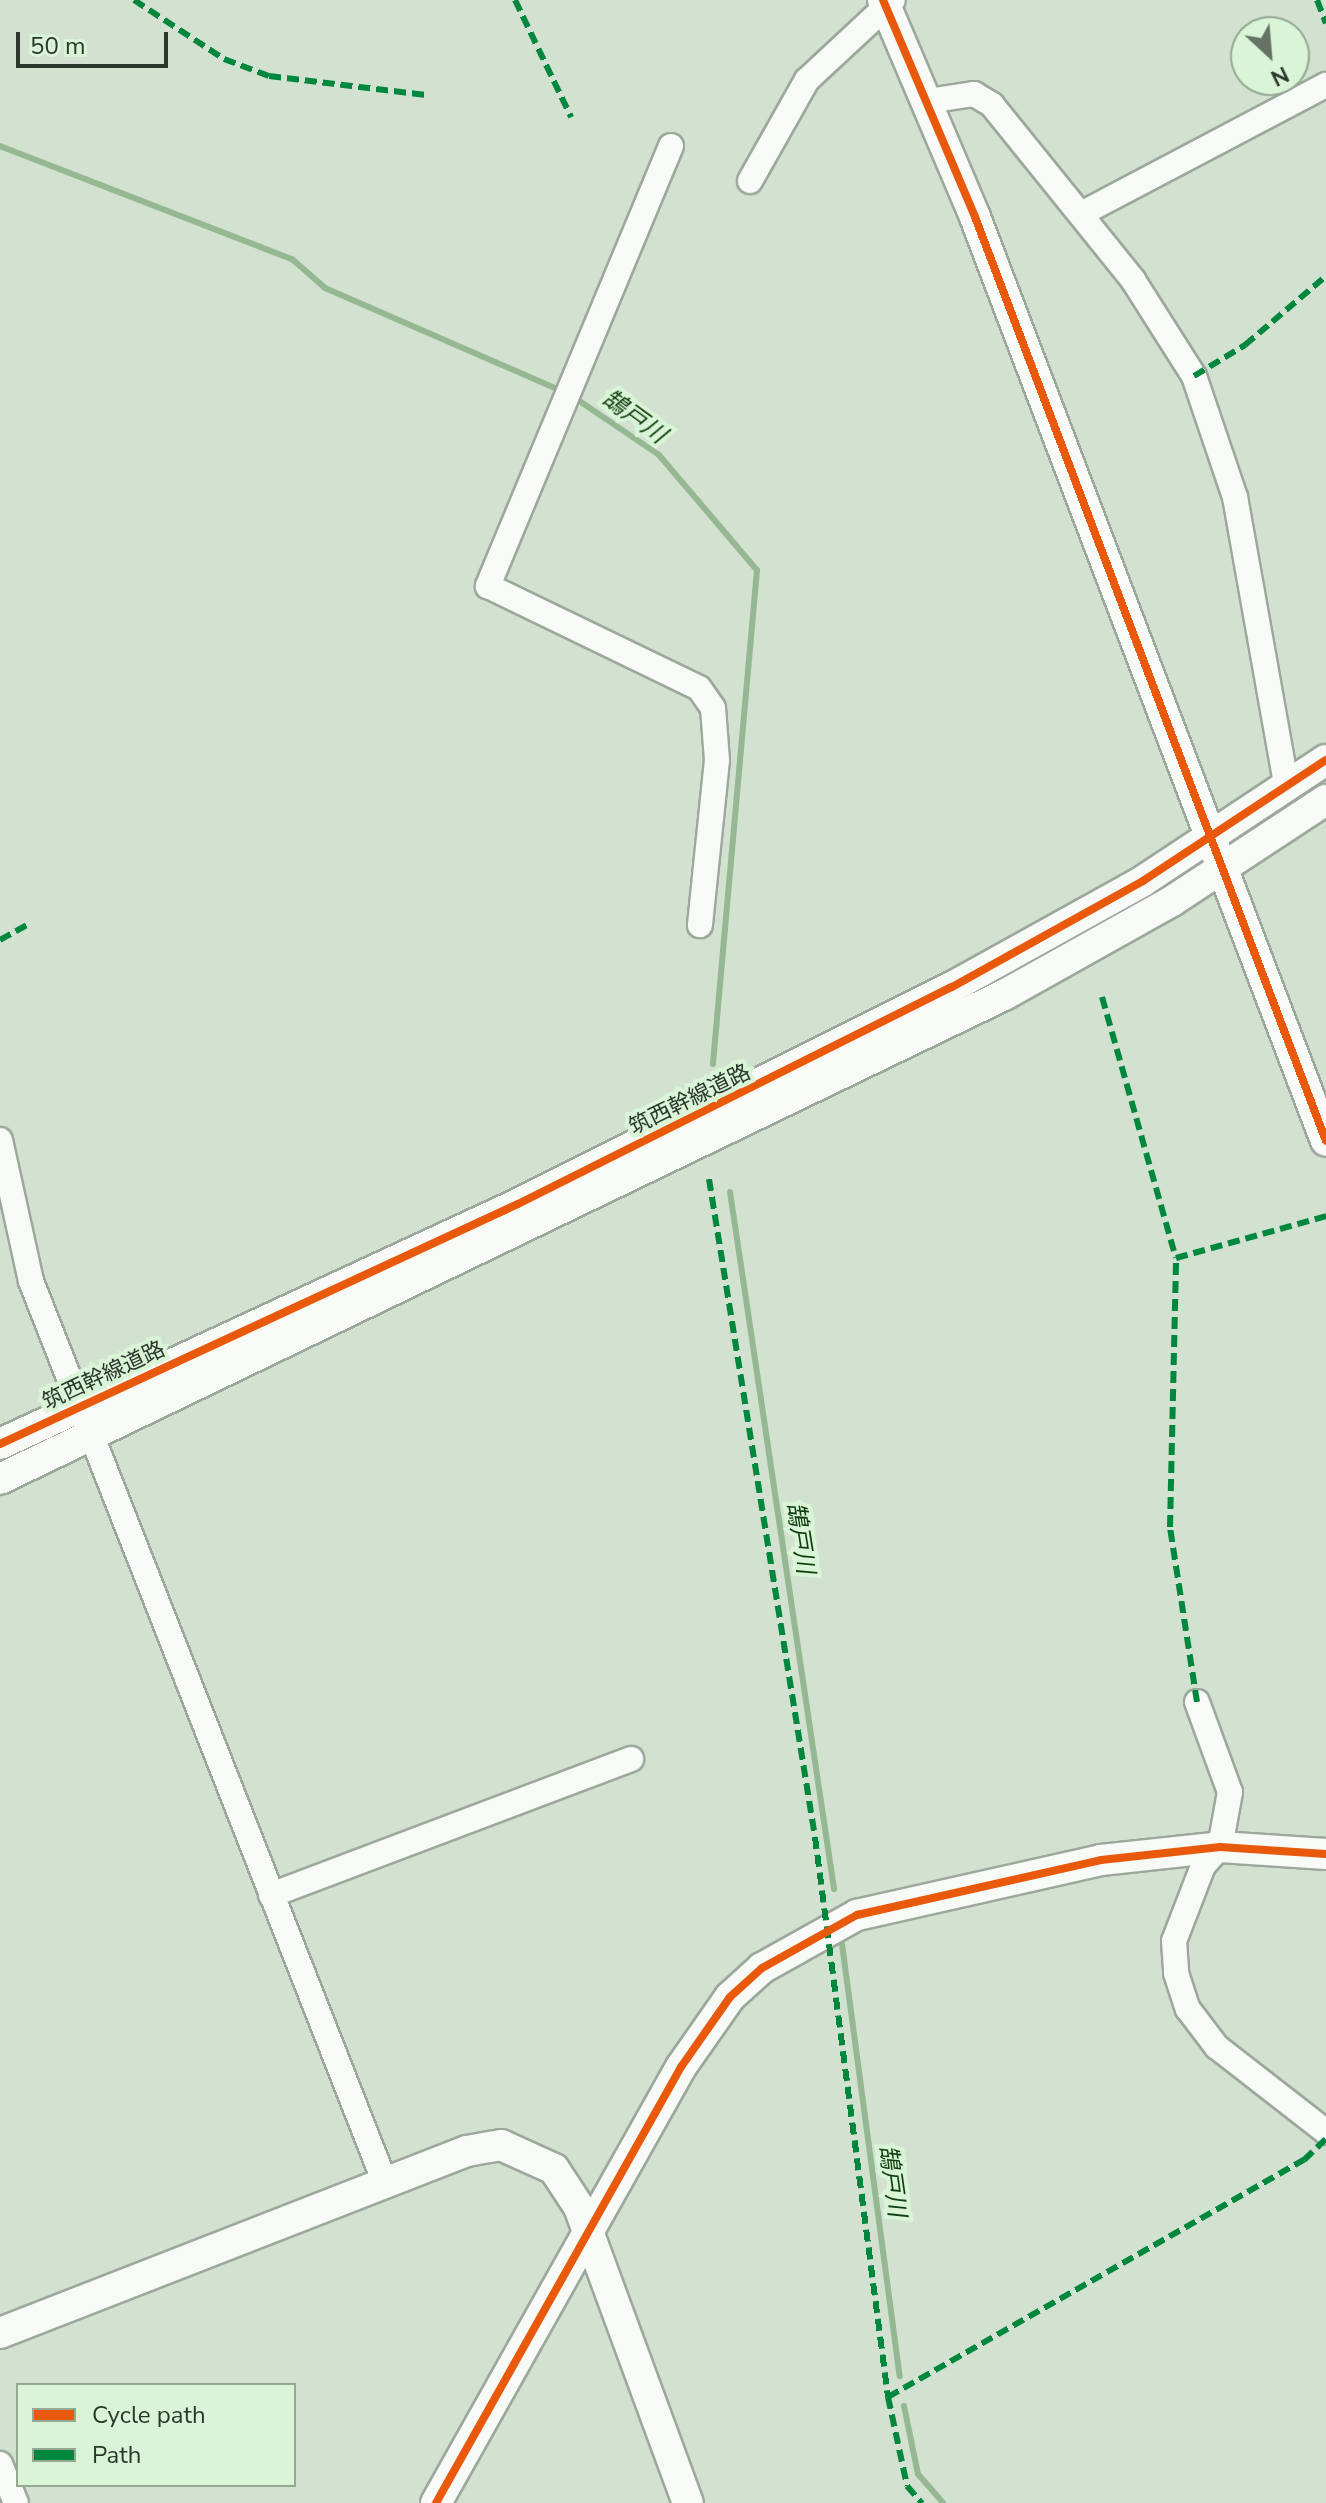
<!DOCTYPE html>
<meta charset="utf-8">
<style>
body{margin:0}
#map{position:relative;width:1326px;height:2503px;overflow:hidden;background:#d2e1d0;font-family:"Nunito Sans","Noto Sans JP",sans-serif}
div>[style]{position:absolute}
.stream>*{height:6px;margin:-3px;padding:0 3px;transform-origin:3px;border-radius:3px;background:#95b892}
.roads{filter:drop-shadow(2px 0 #9ca89b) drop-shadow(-2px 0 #9ca89b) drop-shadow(0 2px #9ca89b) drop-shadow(0 -2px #9ca89b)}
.minor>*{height:24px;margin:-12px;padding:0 12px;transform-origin:12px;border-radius:12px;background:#f8faf8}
.tertiary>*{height:30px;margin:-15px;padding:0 15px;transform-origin:15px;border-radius:15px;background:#f8faf8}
.quiet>*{height:6px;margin-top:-3px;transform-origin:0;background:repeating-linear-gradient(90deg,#00873e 0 12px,transparent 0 18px)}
.cycleway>*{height:8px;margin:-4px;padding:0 4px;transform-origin:4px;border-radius:4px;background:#e8590c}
span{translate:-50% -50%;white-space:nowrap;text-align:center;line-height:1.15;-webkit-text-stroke:8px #d9f4d7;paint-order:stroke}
.street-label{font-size:22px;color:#2c372b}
.water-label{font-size:24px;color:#103e0e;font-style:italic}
.legend{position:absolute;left:16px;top:2383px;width:280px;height:104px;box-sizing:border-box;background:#d9f4d7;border:2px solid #94a892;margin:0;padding:10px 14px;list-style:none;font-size:24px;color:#2c372b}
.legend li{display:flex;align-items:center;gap:16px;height:40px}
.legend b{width:40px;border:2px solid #94a892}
.north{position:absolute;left:1230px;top:16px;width:80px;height:80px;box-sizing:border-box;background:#d9f4d7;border:2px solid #94a892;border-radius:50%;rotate:154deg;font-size:22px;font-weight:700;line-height:32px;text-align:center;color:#2c372b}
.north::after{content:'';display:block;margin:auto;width:28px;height:36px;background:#667265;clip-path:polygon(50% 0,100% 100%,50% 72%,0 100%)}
.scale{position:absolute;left:16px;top:32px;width:152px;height:36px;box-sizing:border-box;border:4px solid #2c372b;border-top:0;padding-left:10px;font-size:24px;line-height:28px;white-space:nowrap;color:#2c372b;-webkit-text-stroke:6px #d9f4d7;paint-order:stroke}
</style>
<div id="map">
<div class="stream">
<div style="left:0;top:146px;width:313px;rotate:21.2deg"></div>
<div style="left:292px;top:259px;width:44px;rotate:41.3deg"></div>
<div style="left:325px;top:288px;width:258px;rotate:23.5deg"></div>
<div style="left:572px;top:396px;width:105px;rotate:34.1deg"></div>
<div style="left:659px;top:455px;width:151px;rotate:49.6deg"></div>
<div style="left:757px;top:570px;width:496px;rotate:95.1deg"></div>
<div style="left:730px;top:1192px;width:705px;rotate:81.51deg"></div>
<div style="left:842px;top:1944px;width:436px;rotate:82.4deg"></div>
<div style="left:904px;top:2406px;width:69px;rotate:78.4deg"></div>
<div style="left:918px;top:2474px;width:38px;rotate:49deg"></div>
</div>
<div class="roads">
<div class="minor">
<div style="left:928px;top:101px;width:47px;rotate:-8.7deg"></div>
<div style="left:974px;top:94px;width:21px;rotate:31deg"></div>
<div style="left:992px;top:105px;width:225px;rotate:51.1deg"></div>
<div style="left:1133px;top:280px;width:114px;rotate:57.6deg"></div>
<div style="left:1194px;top:376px;width:128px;rotate:71.3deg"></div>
<div style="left:1235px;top:497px;width:296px;rotate:79.9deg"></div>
<div style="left:671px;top:146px;width:477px;rotate:112.6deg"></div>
<div style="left:488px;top:586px;width:234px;rotate:25.8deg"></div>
<div style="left:699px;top:688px;width:24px;rotate:55deg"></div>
<div style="left:713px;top:708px;width:52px;rotate:85.6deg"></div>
<div style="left:717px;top:760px;width:166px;rotate:95.9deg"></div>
<div style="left:750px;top:181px;width:116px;rotate:-60.6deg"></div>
<div style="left:807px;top:80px;width:117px;rotate:-42.9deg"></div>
<div style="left:1081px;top:214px;width:277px;rotate:-27.8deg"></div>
<div style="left:0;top:1140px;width:144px;rotate:77.6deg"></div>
<div style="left:31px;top:1281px;width:969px;rotate:68.57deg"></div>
<div style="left:1197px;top:1702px;width:96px;rotate:69.9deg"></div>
<div style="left:1230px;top:1792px;width:56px;rotate:100.3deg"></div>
<div style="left:1220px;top:1847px;width:25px;rotate:132deg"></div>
<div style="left:1203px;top:1866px;width:80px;rotate:111.1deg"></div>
<div style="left:1174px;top:1941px;width:32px;rotate:86deg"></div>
<div style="left:1176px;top:1973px;width:38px;rotate:72deg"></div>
<div style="left:1188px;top:2009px;width:48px;rotate:52.7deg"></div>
<div style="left:1217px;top:2047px;width:138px;rotate:37.9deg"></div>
<div style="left:271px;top:1895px;width:385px;rotate:-20.7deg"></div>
<div style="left:0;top:2464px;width:42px;rotate:67.7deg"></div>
</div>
<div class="tertiary">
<div style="left:883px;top:0;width:236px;rotate:67deg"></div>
<div style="left:975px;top:217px;width:988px;rotate:69.2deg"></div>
<div style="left:0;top:1444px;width:571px;rotate:-24.86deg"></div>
<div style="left:518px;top:1204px;width:485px;rotate:-26.6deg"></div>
<div style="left:952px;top:987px;width:218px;rotate:-29deg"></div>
<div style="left:1143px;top:881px;width:219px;rotate:-33.5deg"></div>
<div style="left:0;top:1479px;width:1115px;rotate:-25.74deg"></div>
<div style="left:1004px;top:995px;width:193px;rotate:-29.2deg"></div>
<div style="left:1172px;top:901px;width:184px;rotate:-33.3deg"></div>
<div style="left:0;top:2333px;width:501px;rotate:-21.29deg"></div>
<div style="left:467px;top:2151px;width:35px;rotate:-10deg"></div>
<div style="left:501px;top:2145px;width:58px;rotate:24.4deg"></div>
<div style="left:554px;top:2169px;width:45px;rotate:56.7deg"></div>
<div style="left:579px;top:2207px;width:315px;rotate:69.8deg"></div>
<div style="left:436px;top:2503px;width:500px;rotate:-60.67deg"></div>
<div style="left:681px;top:2067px;width:85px;rotate:-55deg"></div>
<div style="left:730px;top:1997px;width:43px;rotate:-42.2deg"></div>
<div style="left:762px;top:1968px;width:109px;rotate:-29.2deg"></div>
<div style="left:857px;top:1915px;width:250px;rotate:-12.7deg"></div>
<div style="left:1101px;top:1860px;width:120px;rotate:-6.2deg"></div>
<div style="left:1220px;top:1847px;width:106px;rotate:3.8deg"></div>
</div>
</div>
<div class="quiet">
<div style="left:134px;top:0;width:108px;rotate:33.2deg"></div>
<div style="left:224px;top:59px;width:48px;rotate:20.7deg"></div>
<div style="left:269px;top:76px;width:158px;rotate:6.9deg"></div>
<div style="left:515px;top:0;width:130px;rotate:64.4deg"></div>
<div style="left:1317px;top:0;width:25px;rotate:69deg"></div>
<div style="left:1194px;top:376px;width:60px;rotate:-31.3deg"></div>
<div style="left:1245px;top:345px;width:106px;rotate:-40.4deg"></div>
<div style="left:0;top:940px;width:31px;rotate:-29deg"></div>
<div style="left:1102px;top:997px;width:271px;rotate:74.2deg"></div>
<div style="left:709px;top:1179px;width:666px;rotate:80.85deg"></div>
<div style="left:815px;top:1837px;width:565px;rotate:82.57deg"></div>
<div style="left:888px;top:2397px;width:91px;rotate:77.9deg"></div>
<div style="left:907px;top:2486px;width:23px;rotate:49deg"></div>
<div style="left:1197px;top:1702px;width:177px;rotate:-98.8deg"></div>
<div style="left:1170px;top:1527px;width:269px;rotate:-88.7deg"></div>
<div style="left:1176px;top:1258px;width:156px;rotate:-15.6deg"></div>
<div style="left:888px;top:2397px;width:479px;rotate:-29.7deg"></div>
<div style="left:1304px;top:2160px;width:30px;rotate:-44deg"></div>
</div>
<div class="cycleway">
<div style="left:883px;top:0;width:236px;rotate:67deg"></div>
<div style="left:975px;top:217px;width:988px;rotate:69.2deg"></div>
<div style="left:0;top:1444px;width:571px;rotate:-24.86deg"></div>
<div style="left:518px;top:1204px;width:485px;rotate:-26.6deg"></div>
<div style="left:952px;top:987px;width:218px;rotate:-29deg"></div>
<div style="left:1143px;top:881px;width:219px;rotate:-33.5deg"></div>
<div style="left:436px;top:2503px;width:500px;rotate:-60.67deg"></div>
<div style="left:681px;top:2067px;width:85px;rotate:-55deg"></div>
<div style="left:730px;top:1997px;width:43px;rotate:-42.2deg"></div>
<div style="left:762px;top:1968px;width:109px;rotate:-29.2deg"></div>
<div style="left:857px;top:1915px;width:250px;rotate:-12.7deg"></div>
<div style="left:1101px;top:1860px;width:120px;rotate:-6.2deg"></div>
<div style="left:1220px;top:1847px;width:106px;rotate:3.8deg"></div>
</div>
<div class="street-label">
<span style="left:690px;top:1100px;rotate:-26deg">筑西幹線道路</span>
<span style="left:104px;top:1376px;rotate:-25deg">筑西幹線道路</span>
</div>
<div class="water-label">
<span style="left:634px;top:417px;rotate:36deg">鵠戸川</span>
<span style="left:800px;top:1538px;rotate:81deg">鵠戸川</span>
<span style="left:892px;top:2181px;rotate:82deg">鵠戸川</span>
</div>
<ul class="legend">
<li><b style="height:10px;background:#e8590c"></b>Cycle path</li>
<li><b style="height:10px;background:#00873e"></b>Path</li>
</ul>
<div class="north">N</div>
<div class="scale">50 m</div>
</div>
